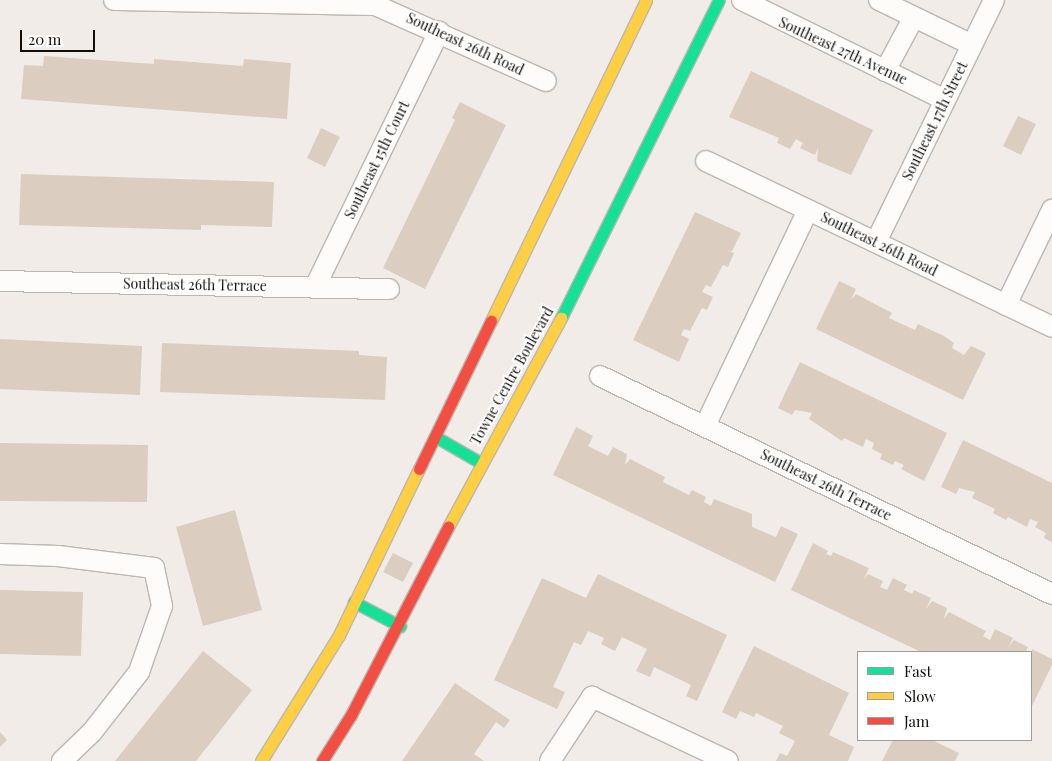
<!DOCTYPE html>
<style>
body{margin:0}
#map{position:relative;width:1052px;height:761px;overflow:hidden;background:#f1ece7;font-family:"Playfair Display",serif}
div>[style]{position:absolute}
.building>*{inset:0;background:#dbcec0}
.roads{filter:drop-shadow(1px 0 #bbb7b3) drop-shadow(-1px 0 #bbb7b3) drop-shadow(0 1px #bbb7b3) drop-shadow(0 -1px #bbb7b3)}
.street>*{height:20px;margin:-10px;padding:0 10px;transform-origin:10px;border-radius:10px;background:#fdfcfb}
.fast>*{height:11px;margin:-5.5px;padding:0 5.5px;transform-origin:5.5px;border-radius:5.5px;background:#16e098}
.slow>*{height:11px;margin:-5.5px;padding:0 5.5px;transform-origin:5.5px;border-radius:5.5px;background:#ffcf43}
.jam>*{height:11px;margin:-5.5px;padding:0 5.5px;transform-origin:5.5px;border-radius:5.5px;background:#f24e42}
span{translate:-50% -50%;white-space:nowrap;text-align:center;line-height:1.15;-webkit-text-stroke:4px #fff;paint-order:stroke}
.street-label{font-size:14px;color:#0f0c09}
.legend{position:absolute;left:857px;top:651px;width:175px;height:90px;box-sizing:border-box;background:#fff;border:1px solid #9f9e9d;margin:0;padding:6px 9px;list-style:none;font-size:15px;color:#0f0c09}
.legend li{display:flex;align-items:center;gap:10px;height:25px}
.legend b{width:25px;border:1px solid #9f9e9d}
.scale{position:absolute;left:20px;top:30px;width:75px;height:22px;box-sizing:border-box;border:2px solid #0f0c09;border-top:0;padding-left:6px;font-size:15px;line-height:18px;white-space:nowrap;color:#0f0c09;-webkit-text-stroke:4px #fff;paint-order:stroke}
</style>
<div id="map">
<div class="building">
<div style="clip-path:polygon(44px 56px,154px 64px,154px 59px,243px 66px,244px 59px,291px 63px,287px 119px,21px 99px,24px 65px,43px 66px)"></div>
<div style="clip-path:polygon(751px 71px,873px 130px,851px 175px,817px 161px,818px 148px,815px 155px,800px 148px,803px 143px,796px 139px,790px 149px,777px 143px,779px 138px,729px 117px)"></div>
<div style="clip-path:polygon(460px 102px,506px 125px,425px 289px,383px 268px,455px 120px,452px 118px)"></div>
<div style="clip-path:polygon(1018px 116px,1036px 124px,1021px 155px,1003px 146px)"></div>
<div style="clip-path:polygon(321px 128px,340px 137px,325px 167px,307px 158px)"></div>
<div style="clip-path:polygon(21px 174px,274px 182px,272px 227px,201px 225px,201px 230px,19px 225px)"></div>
<div style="clip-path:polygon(695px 212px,741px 233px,732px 251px,727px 250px,734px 253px,728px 267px,723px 265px,711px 287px,706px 285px,702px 292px,713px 297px,707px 310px,702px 308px,690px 331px,684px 329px,681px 335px,689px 339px,679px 362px,633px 340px)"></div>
<div style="clip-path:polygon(839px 281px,856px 289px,851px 300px,856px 294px,892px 313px,889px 318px,915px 330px,918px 324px,944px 336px,954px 343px,952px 348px,964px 355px,971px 346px,986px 353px,963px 400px,816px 329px)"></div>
<div style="clip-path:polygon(0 339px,142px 346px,140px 395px,0 389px)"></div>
<div style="clip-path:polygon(162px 343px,359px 351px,359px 355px,387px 357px,385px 400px,160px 392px)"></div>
<div style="clip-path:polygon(800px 362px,947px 433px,924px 481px,901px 469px,904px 465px,895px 461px,893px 465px,880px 459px,882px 454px,872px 449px,874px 443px,866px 439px,863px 447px,844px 438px,842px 441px,809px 419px,812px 413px,795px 410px,792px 415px,778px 408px)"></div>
<div style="clip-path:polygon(576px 427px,593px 436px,588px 446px,608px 456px,613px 447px,627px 454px,625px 465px,630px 459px,665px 477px,663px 482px,689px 495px,692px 490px,706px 497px,704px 502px,711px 506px,714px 499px,752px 514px,752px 527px,776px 537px,781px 526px,798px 534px,775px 582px,553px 475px)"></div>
<div style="clip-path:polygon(963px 440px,1052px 483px,1052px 542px,1044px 538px,1046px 533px,1035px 527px,1038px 522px,1030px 519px,1027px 527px,1008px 517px,1006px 520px,993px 513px,995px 509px,972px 498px,975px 492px,959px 488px,956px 494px,941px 487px)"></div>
<div style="clip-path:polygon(0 443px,148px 445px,147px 502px,0 501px)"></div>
<div style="clip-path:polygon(235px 510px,262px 610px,203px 626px,176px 527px)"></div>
<div style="clip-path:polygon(813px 543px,828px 551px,826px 554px,831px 556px,833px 552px,869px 568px,864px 579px,868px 574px,883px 581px,880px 587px,887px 590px,893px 578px,907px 585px,904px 590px,912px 594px,914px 590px,931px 598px,926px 609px,932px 601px,947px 608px,944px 619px,949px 612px,986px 631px,983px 636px,990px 640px,995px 629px,1013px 638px,1008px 648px,1014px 640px,1028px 647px,1026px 651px,1029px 652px,921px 652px,791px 590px)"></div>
<div style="clip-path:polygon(393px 553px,413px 563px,403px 582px,383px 572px)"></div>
<div style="clip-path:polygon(598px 574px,727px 635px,697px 701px,686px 696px,691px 685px,654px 667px,650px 677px,636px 671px,647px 649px,622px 637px,615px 651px,601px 644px,604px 638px,588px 631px,581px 645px,574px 642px,553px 687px,565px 692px,557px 709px,494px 680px,542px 578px,586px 598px)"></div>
<div style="clip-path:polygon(0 590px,83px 592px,81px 656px,0 654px)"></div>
<div style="clip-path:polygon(754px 646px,849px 693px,829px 735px,854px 747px,848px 761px,776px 761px,780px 753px,787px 756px,795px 741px,779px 733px,783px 726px,756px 713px,754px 717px,740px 711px,736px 719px,722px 712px)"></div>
<div style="clip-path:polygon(1032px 649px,1052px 659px,1052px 665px,1032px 706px)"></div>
<div style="clip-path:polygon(203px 651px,252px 690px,196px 761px,115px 761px)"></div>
<div style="clip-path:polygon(455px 683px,510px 720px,504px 728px,496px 722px,474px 754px,484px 761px,402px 761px)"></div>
<div style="clip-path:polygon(0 732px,7px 740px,0 747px)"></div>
<div style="clip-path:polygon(893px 740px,932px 740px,959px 753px,955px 761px,882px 761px)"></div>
</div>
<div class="roads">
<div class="street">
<div style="left:114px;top:0;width:261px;rotate:1.1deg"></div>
<div style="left:375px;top:5px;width:187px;rotate:24deg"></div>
<div style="left:742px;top:0;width:226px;rotate:26.2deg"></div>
<div style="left:879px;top:0;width:103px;rotate:25.8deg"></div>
<div style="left:885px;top:71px;width:61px;rotate:-61.8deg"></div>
<div style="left:706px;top:161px;width:384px;rotate:25.6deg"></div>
<div style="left:876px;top:242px;width:269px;rotate:-64deg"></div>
<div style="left:0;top:281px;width:389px;rotate:1.2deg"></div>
<div style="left:315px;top:287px;width:284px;rotate:-64.1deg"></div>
<div style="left:1006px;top:305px;width:106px;rotate:-64.2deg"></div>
<div style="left:600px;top:376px;width:502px;rotate:25.75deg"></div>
<div style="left:705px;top:426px;width:239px;rotate:-64.5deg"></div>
<div style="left:0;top:554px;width:58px;rotate:2deg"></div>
<div style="left:58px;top:556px;width:97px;rotate:7.1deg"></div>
<div style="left:154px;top:568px;width:39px;rotate:78deg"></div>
<div style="left:162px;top:606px;width:70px;rotate:109.2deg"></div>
<div style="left:139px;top:672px;width:76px;rotate:128.1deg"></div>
<div style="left:92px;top:732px;width:42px;rotate:136deg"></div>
<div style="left:550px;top:761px;width:77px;rotate:-56.7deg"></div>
<div style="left:592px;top:697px;width:150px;rotate:25.2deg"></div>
</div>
<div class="fast">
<div style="left:561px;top:318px;width:355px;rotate:-63.6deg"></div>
<div style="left:436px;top:437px;width:52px;rotate:30deg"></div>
<div style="left:354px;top:602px;width:52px;rotate:27.6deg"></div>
</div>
<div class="slow">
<div style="left:491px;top:321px;width:356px;rotate:-64.2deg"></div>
<div style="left:448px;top:527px;width:238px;rotate:-61.6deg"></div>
<div style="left:261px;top:761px;width:148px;rotate:-58.2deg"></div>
<div style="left:339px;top:635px;width:184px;rotate:-64.3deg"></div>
</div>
<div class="jam">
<div style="left:419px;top:469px;width:165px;rotate:-64.1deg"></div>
<div style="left:322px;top:761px;width:54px;rotate:-57.8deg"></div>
<div style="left:351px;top:715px;width:212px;rotate:-62.7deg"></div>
</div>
</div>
<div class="street-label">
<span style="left:465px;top:44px;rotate:25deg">Southeast 26th Road</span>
<span style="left:843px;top:51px;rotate:25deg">Southeast 27th Avenue</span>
<span style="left:935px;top:121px;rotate:-64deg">Southeast 17th Street</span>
<span style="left:377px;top:160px;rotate:-64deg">Southeast 15th Court</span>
<span style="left:879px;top:244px;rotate:26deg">Southeast 26th Road</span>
<span style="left:195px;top:285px;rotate:1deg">Southeast 26th Terrace</span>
<span style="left:512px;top:376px;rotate:-61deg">Towne Centre Boulevard</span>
<span style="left:826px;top:485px;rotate:26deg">Southeast 26th Terrace</span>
</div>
<ul class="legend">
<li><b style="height:6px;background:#16e098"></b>Fast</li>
<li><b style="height:6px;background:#ffcf43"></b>Slow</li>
<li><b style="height:6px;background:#f24e42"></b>Jam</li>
</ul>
<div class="scale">20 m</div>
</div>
